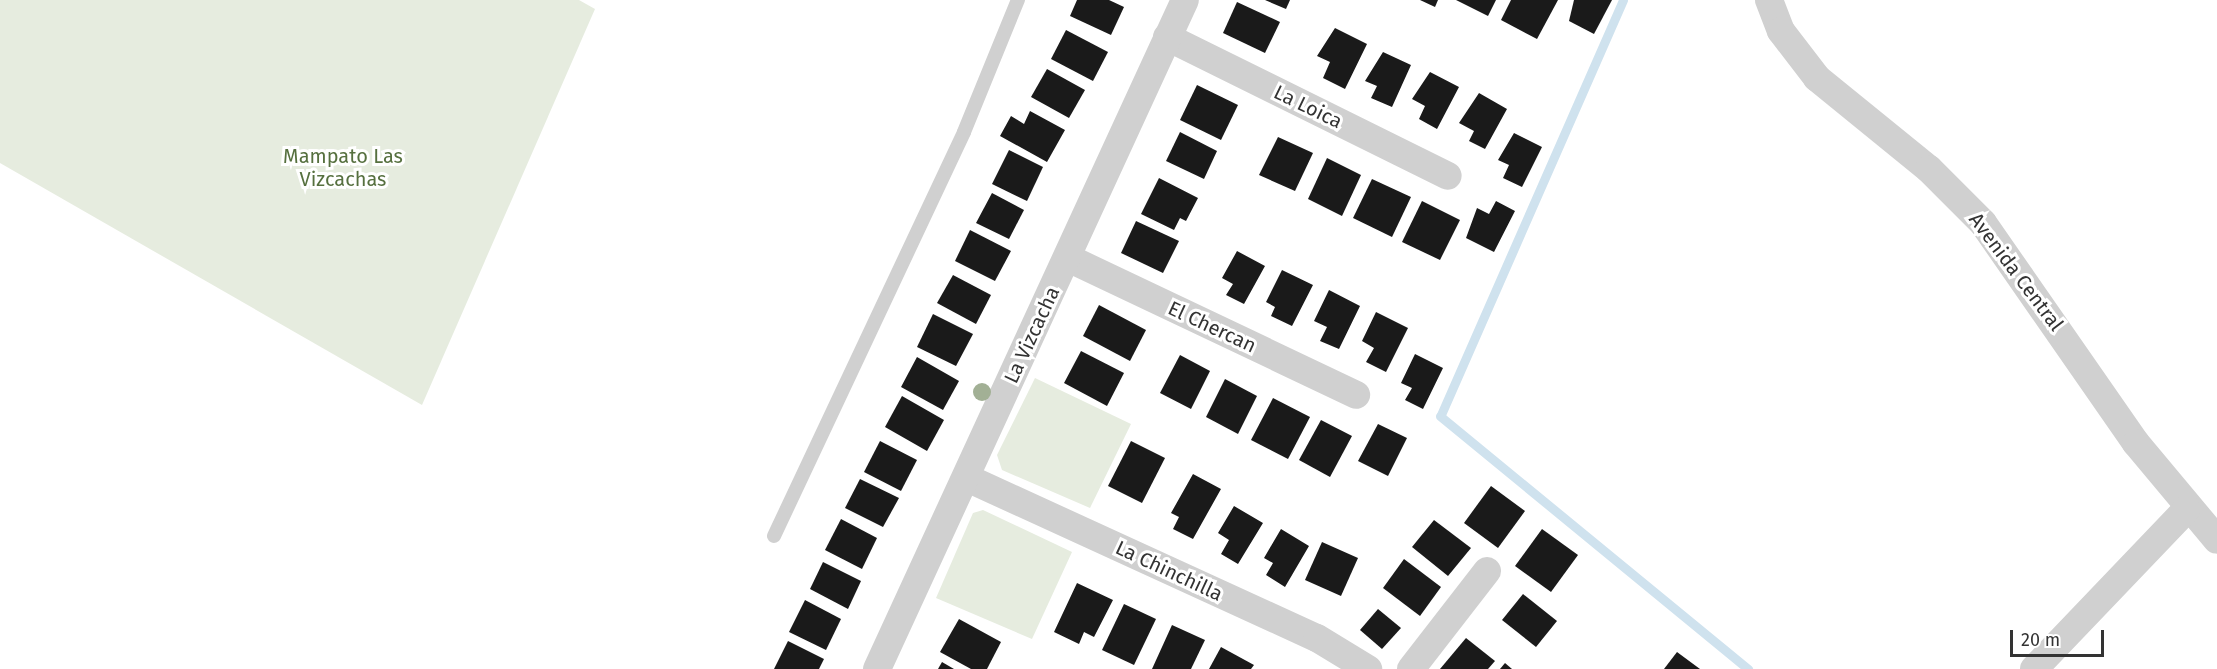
<!DOCTYPE html>
<style>
body{margin:0}
#map{position:relative;width:2217px;height:669px;overflow:hidden;background:#fff;font-family:"Fira Sans",sans-serif}
div>[style]{position:absolute}
.green>*{inset:0;background:#e6ecdf}
.stream>*{height:9px;margin:-4.5px;padding:0 4.5px;transform-origin:4.5px;border-radius:4.5px;background:#cfe2ee}
.building>*{inset:0;background:#1a1a1a}
.service>*{height:14px;margin:-7px;padding:0 7px;transform-origin:7px;border-radius:7px;background:#d0d0d0}
.minor>*{height:28px;margin:-14px;padding:0 14px;transform-origin:14px;border-radius:14px;background:#d0d0d0}
.trees>*{width:18px;height:18px;margin:-9px;border-radius:50%;background:#a2b095}
span{translate:-50% -50%;white-space:nowrap;text-align:center;line-height:1.15;-webkit-text-stroke:6px #fff;paint-order:stroke}
.street-label{font-size:20px;color:#333}
.park-label{font-size:20px;color:#56703f}
.scale{position:absolute;left:2010px;top:630px;width:94px;height:27px;box-sizing:border-box;border:3px solid #333;border-top:0;padding-left:8px;font-size:18px;line-height:21px;white-space:nowrap;color:#333;-webkit-text-stroke:4px #fff;paint-order:stroke}
</style>
<div id="map">
<div class="green">
<div style="clip-path:polygon(0 0,579px 0,595px 9px,422px 405px,0 163px)"></div>
<div style="clip-path:polygon(1035px 378px,1131px 424px,1090px 508px,1002px 470px,997px 455px)"></div>
<div style="clip-path:polygon(983px 510px,1072px 552px,1032px 639px,936px 598px,973px 513px)"></div>
</div>
<div class="stream">
<div style="left:1623px;top:0;width:454px;rotate:113.7deg"></div>
<div style="left:1440px;top:416px;width:399px;rotate:39.4deg"></div>
</div>
<div class="building">
<div style="clip-path:polygon(1077px 0,1109px 0,1124px 7px,1111px 35px,1070px 16px)"></div>
<div style="clip-path:polygon(1265px 0,1290px 0,1286px 9px)"></div>
<div style="clip-path:polygon(1420px 0,1438px 0,1435px 7px)"></div>
<div style="clip-path:polygon(1456px 0,1496px 0,1488px 16px)"></div>
<div style="clip-path:polygon(1511px 0,1558px 0,1537px 39px,1501px 20px)"></div>
<div style="clip-path:polygon(1574px 0,1612px 0,1594px 34px,1569px 21px)"></div>
<div style="clip-path:polygon(1237px 2px,1280px 22px,1265px 53px,1223px 33px)"></div>
<div style="clip-path:polygon(1335px 28px,1367px 44px,1345px 89px,1323px 78px,1330px 62px,1317px 56px)"></div>
<div style="clip-path:polygon(1066px 30px,1108px 52px,1093px 81px,1051px 59px)"></div>
<div style="clip-path:polygon(1383px 52px,1411px 65px,1392px 107px,1371px 98px,1377px 86px,1365px 81px)"></div>
<div style="clip-path:polygon(1047px 69px,1085px 90px,1069px 118px,1031px 97px)"></div>
<div style="clip-path:polygon(1430px 72px,1459px 87px,1437px 129px,1419px 119px,1425px 106px,1412px 99px)"></div>
<div style="clip-path:polygon(1197px 85px,1238px 105px,1221px 140px,1180px 120px)"></div>
<div style="clip-path:polygon(1479px 93px,1507px 109px,1485px 149px,1469px 141px,1474px 131px,1459px 123px)"></div>
<div style="clip-path:polygon(1030px 111px,1065px 130px,1047px 162px,1000px 136px,1011px 116px,1024px 124px)"></div>
<div style="clip-path:polygon(1180px 132px,1217px 151px,1204px 179px,1166px 161px)"></div>
<div style="clip-path:polygon(1514px 133px,1542px 147px,1522px 187px,1503px 178px,1509px 165px,1498px 160px)"></div>
<div style="clip-path:polygon(1278px 137px,1313px 153px,1295px 191px,1259px 175px)"></div>
<div style="clip-path:polygon(1009px 150px,1043px 167px,1027px 201px,992px 184px)"></div>
<div style="clip-path:polygon(1327px 158px,1361px 175px,1342px 216px,1308px 199px)"></div>
<div style="clip-path:polygon(1159px 178px,1198px 198px,1186px 221px,1180px 218px,1174px 230px,1141px 214px)"></div>
<div style="clip-path:polygon(1372px 179px,1411px 197px,1392px 237px,1353px 218px)"></div>
<div style="clip-path:polygon(992px 193px,1024px 210px,1009px 239px,976px 223px)"></div>
<div style="clip-path:polygon(1422px 201px,1460px 220px,1440px 260px,1402px 242px)"></div>
<div style="clip-path:polygon(1496px 201px,1515px 211px,1494px 252px,1466px 238px,1477px 208px,1489px 214px)"></div>
<div style="clip-path:polygon(1136px 221px,1179px 241px,1163px 273px,1121px 253px)"></div>
<div style="clip-path:polygon(970px 230px,1011px 251px,995px 281px,955px 261px)"></div>
<div style="clip-path:polygon(1237px 251px,1265px 266px,1244px 304px,1226px 295px,1233px 284px,1222px 278px)"></div>
<div style="clip-path:polygon(1282px 270px,1313px 285px,1292px 326px,1271px 316px,1275px 307px,1266px 302px)"></div>
<div style="clip-path:polygon(953px 275px,991px 295px,976px 324px,937px 303px)"></div>
<div style="clip-path:polygon(1329px 290px,1360px 306px,1339px 349px,1320px 341px,1327px 327px,1314px 321px)"></div>
<div style="clip-path:polygon(1099px 305px,1146px 330px,1130px 361px,1083px 336px)"></div>
<div style="clip-path:polygon(1376px 312px,1408px 328px,1386px 372px,1366px 362px,1374px 348px,1362px 341px)"></div>
<div style="clip-path:polygon(933px 314px,973px 334px,956px 366px,917px 347px)"></div>
<div style="clip-path:polygon(1081px 351px,1124px 373px,1107px 406px,1064px 383px)"></div>
<div style="clip-path:polygon(1415px 354px,1443px 368px,1423px 409px,1405px 400px,1412px 388px,1401px 383px)"></div>
<div style="clip-path:polygon(1180px 355px,1210px 371px,1191px 409px,1160px 393px)"></div>
<div style="clip-path:polygon(917px 357px,959px 381px,943px 410px,901px 387px)"></div>
<div style="clip-path:polygon(1225px 379px,1257px 396px,1238px 434px,1206px 417px)"></div>
<div style="clip-path:polygon(902px 396px,944px 420px,927px 451px,885px 427px)"></div>
<div style="clip-path:polygon(1273px 398px,1310px 417px,1288px 459px,1251px 440px)"></div>
<div style="clip-path:polygon(1321px 420px,1352px 436px,1330px 477px,1299px 460px)"></div>
<div style="clip-path:polygon(1378px 424px,1407px 438px,1388px 476px,1358px 461px)"></div>
<div style="clip-path:polygon(880px 441px,917px 460px,901px 491px,864px 472px)"></div>
<div style="clip-path:polygon(1131px 441px,1165px 458px,1142px 503px,1108px 486px)"></div>
<div style="clip-path:polygon(1193px 474px,1221px 489px,1193px 539px,1173px 529px,1179px 517px,1171px 513px)"></div>
<div style="clip-path:polygon(860px 479px,899px 498px,883px 527px,845px 508px)"></div>
<div style="clip-path:polygon(1491px 486px,1525px 511px,1498px 548px,1464px 523px)"></div>
<div style="clip-path:polygon(1234px 506px,1263px 523px,1238px 564px,1221px 554px,1229px 540px,1218px 533px)"></div>
<div style="clip-path:polygon(841px 519px,877px 538px,862px 569px,825px 550px)"></div>
<div style="clip-path:polygon(1434px 520px,1471px 548px,1448px 576px,1412px 547px)"></div>
<div style="clip-path:polygon(1281px 529px,1309px 546px,1285px 587px,1266px 575px,1273px 563px,1264px 558px)"></div>
<div style="clip-path:polygon(1542px 529px,1578px 555px,1551px 592px,1515px 566px)"></div>
<div style="clip-path:polygon(1322px 542px,1358px 558px,1341px 596px,1305px 580px)"></div>
<div style="clip-path:polygon(1404px 559px,1441px 587px,1420px 616px,1383px 588px)"></div>
<div style="clip-path:polygon(823px 562px,861px 581px,848px 609px,810px 589px)"></div>
<div style="clip-path:polygon(1077px 583px,1113px 600px,1094px 637px,1084px 632px,1079px 644px,1054px 632px)"></div>
<div style="clip-path:polygon(1523px 594px,1557px 621px,1536px 647px,1502px 620px)"></div>
<div style="clip-path:polygon(805px 600px,841px 619px,826px 650px,789px 632px)"></div>
<div style="clip-path:polygon(1124px 604px,1156px 619px,1134px 665px,1102px 650px)"></div>
<div style="clip-path:polygon(1378px 609px,1401px 628px,1382px 649px,1360px 630px)"></div>
<div style="clip-path:polygon(959px 619px,1001px 642px,987px 669px,971px 669px,940px 652px)"></div>
<div style="clip-path:polygon(1172px 625px,1205px 640px,1191px 669px,1152px 669px)"></div>
<div style="clip-path:polygon(1466px 638px,1495px 661px,1488px 669px,1440px 669px)"></div>
<div style="clip-path:polygon(788px 641px,824px 659px,819px 669px,774px 669px)"></div>
<div style="clip-path:polygon(1221px 647px,1254px 665px,1251px 669px,1209px 669px)"></div>
<div style="clip-path:polygon(1677px 652px,1700px 669px,1664px 669px)"></div>
<div style="clip-path:polygon(942px 662px,954px 669px,938px 669px)"></div>
<div style="clip-path:polygon(1505px 663px,1512px 669px,1500px 669px)"></div>
</div>
<div class="service">
<div style="left:774px;top:536px;width:446px;rotate:-64.8deg"></div>
<div style="left:964px;top:132px;width:143px;rotate:-67.8deg"></div>
</div>
<div class="minor">
<div style="left:1769px;top:0;width:33px;rotate:69deg"></div>
<div style="left:1781px;top:31px;width:59px;rotate:52.5deg"></div>
<div style="left:1817px;top:78px;width:144px;rotate:39.1deg"></div>
<div style="left:1929px;top:169px;width:76px;rotate:45deg"></div>
<div style="left:1983px;top:223px;width:268px;rotate:55.2deg"></div>
<div style="left:2136px;top:443px;width:126px;rotate:50.1deg"></div>
<div style="left:1167px;top:37px;width:313px;rotate:26.3deg"></div>
<div style="left:1068px;top:258px;width:319px;rotate:25.4deg"></div>
<div style="left:967px;top:478px;width:385px;rotate:24.6deg"></div>
<div style="left:1317px;top:638px;width:60px;rotate:31.3deg"></div>
<div style="left:877px;top:669px;width:736px;rotate:-65.28deg"></div>
<div style="left:1411px;top:669px;width:124px;rotate:-52.2deg"></div>
<div style="left:2034px;top:669px;width:221px;rotate:-46.3deg"></div>
</div>
<div class="trees">
<div style="left:982px;top:392px"></div>
</div>
<div class="street-label">
<span style="left:1308px;top:107px;rotate:26deg">La Loica</span>
<span style="left:2016px;top:272px;rotate:53deg">Avenida Central</span>
<span style="left:1212px;top:327px;rotate:25deg">El Chercan</span>
<span style="left:1032px;top:335px;rotate:-65deg">La Vizcacha</span>
<span style="left:1169px;top:571px;rotate:25deg">La Chinchilla</span>
</div>
<div class="park-label">
<span style="left:343px;top:168px">Mampato Las<br>Vizcachas</span>
</div>
<div class="scale">20 m</div>
</div>
